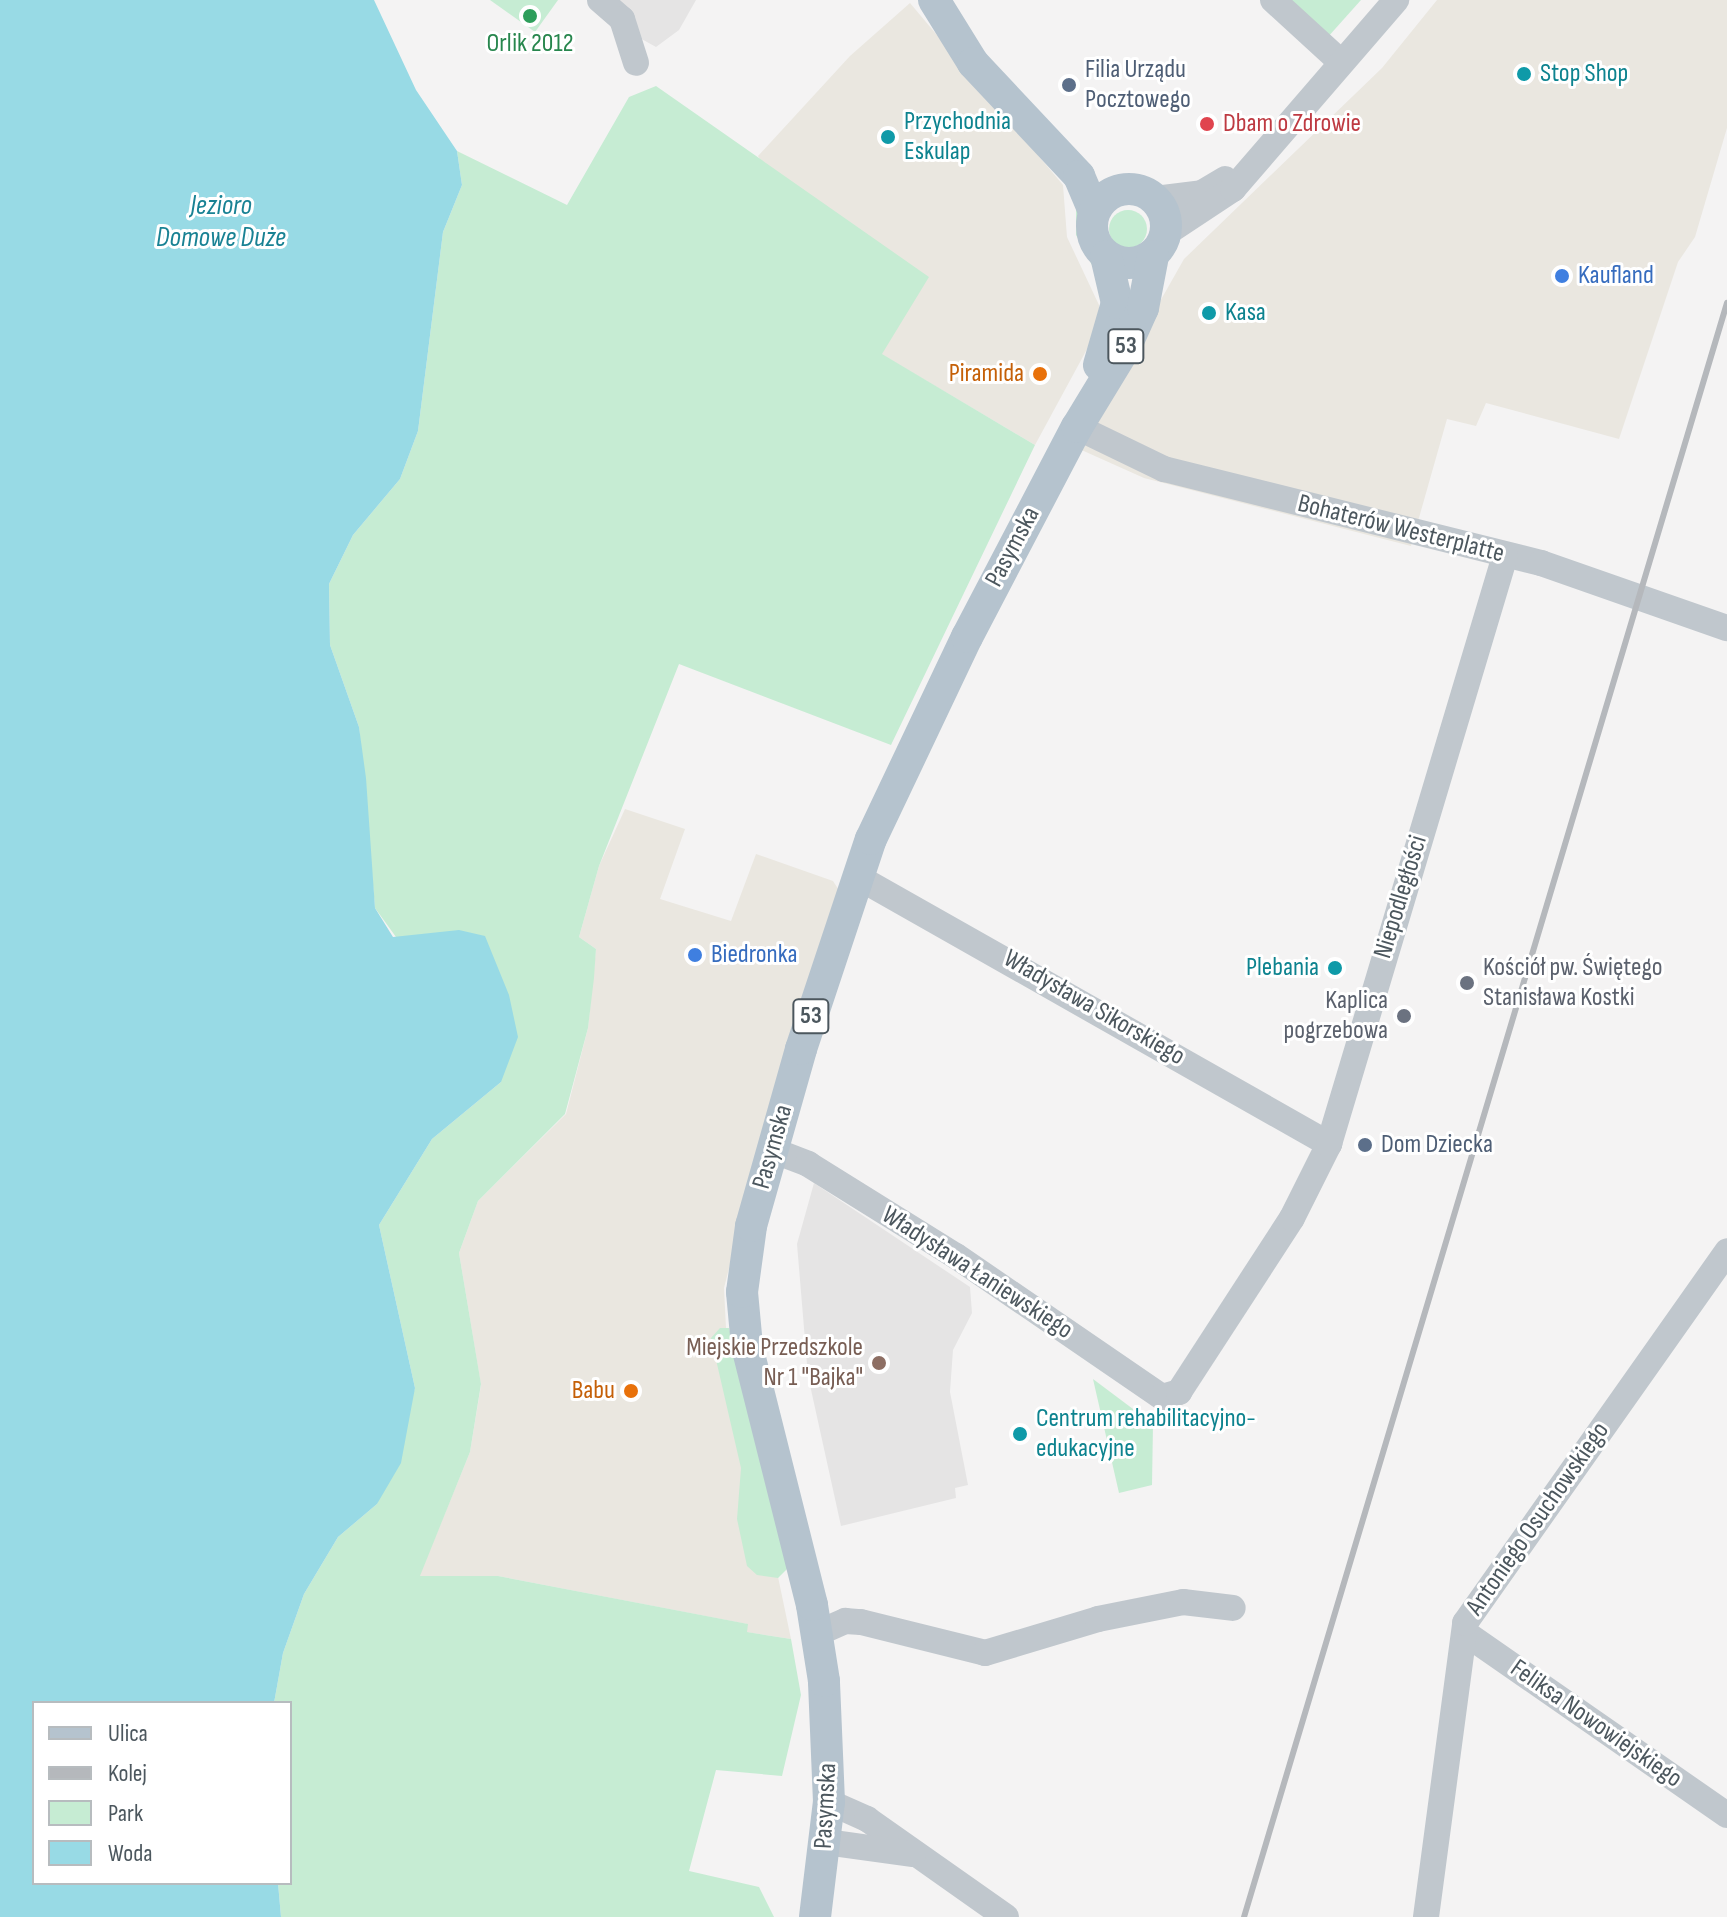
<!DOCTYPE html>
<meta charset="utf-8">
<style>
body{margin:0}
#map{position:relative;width:1727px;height:1917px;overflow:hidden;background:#f4f3f3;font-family:"Sofia Sans Condensed",sans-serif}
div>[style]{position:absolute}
.commercial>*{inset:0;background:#eae7e0}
.education>*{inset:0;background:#e5e4e4}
.green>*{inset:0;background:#c6ecd3}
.round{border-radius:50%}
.water>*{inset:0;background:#98dae5}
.minor>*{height:26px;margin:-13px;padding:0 13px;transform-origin:13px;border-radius:13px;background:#c0c7cd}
.major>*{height:32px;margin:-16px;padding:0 16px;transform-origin:16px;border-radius:16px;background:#b5c3ce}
.major>.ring{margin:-16px;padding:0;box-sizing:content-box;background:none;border:32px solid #b5c3ce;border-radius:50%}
.rail>*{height:6px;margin:-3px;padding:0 3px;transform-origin:3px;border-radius:3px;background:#b5b8bc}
.dots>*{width:22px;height:22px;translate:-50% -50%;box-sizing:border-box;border:4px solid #fff;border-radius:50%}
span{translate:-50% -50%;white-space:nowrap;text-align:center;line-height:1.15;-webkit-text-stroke:6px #fff;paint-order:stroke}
.shield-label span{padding:2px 6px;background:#fff;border:2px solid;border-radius:6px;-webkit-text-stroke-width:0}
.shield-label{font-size:24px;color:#4c575e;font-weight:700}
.leisure-label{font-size:26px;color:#27864d}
.service-label{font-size:26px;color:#4e5e75}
.left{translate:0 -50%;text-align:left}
.culture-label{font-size:26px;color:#0d838f}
.right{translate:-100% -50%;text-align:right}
.health-label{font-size:26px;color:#be3a42}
.shop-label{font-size:26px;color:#366cbe}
.food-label{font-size:26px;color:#c56008}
.street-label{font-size:26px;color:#4c575e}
.worship-label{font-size:26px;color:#5b616d}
.education-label{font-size:26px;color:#785e54}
.water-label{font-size:28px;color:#198294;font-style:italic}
.legend{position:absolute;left:32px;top:1701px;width:260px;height:184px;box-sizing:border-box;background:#fff;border:2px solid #b7bcbf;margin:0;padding:10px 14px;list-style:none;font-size:24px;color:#4c575e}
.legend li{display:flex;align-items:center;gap:16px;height:40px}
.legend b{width:40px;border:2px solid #b7bcbf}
</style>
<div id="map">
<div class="commercial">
<div style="clip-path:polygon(1437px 0,1727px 0,1727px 128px,1695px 237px,1678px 262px,1619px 439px,1486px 403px,1476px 426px,1447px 419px,1411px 546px,1144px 478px,1077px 448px,1184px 259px,1382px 68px)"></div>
<div style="clip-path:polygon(910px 3px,1063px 185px,1067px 237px,1099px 305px,1099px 327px,1035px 445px,881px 354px,758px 156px,850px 56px)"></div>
<div style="clip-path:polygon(625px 809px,685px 829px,660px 899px,731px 921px,756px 854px,833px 881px,846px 901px,756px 1162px,724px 1288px,726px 1328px,791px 1639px,746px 1632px,747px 1624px,498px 1576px,419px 1577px,470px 1452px,481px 1385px,459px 1253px,478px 1201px,566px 1114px,588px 1028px,596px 949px,579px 937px,599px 866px)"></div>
</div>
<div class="education">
<div style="clip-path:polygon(617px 0,696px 0,679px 30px,656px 47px,638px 37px)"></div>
<div style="clip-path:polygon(814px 1183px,970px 1287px,972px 1313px,953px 1350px,950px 1392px,968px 1485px,955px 1488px,956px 1498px,841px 1526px,808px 1376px,797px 1244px)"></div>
</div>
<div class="green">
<div style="clip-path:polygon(490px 0,558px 0,535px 32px)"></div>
<div style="clip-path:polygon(1284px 0,1361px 0,1327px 38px)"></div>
<div style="clip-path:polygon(656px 86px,929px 277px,882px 354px,1035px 445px,891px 745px,679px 664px,599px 866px,579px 937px,596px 949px,594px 978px,588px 1028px,565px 1114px,478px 1201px,459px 1253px,481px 1384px,470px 1452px,420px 1576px,498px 1576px,748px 1624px,747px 1632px,791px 1639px,801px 1695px,782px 1776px,716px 1770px,689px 1871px,759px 1887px,774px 1917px,281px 1917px,278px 1883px,290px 1883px,290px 1703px,274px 1703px,283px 1653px,304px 1594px,338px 1537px,377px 1504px,415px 1388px,379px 1225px,432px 1139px,501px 1082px,375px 908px,359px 727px,330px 645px,329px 584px,353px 535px,400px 479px,418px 431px,443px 232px,462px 185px,457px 151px,567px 205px,629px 97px)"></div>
<div style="clip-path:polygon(1076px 192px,1083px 206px,1083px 241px,1097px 264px,1100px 280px,1076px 235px)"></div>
<div class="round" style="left:1109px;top:210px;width:38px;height:38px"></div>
<div style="clip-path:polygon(720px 1328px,729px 1328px,789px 1567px,778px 1578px,757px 1575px,747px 1566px,737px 1519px,741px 1468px,711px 1338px)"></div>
<div style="clip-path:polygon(1093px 1379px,1153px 1424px,1152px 1485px,1119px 1493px)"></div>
</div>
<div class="water">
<div style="clip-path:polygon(0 0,374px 0,416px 90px,457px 151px,462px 185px,443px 232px,418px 431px,400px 479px,353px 535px,329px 584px,330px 645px,359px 727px,366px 778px,375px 908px,393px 937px,459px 930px,485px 936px,509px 995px,518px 1037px,501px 1082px,432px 1139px,379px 1225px,415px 1388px,401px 1463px,377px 1504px,338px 1537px,304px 1594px,283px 1653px,274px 1703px,34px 1703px,34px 1883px,278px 1883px,281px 1917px,0 1917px)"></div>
</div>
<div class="minor">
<div style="left:600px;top:0;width:29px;rotate:41deg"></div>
<div style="left:622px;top:19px;width:46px;rotate:72.3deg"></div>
<div style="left:1273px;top:0;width:92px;rotate:42.4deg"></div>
<div style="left:1155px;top:199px;width:47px;rotate:-7.3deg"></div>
<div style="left:1202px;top:193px;width:27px;rotate:-31deg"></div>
<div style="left:1165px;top:234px;width:82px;rotate:-33.5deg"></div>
<div style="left:1233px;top:189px;width:250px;rotate:-49.2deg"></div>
<div style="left:1077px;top:427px;width:97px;rotate:25.8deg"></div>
<div style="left:1164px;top:469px;width:389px;rotate:14deg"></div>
<div style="left:1541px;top:563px;width:197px;rotate:19.3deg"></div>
<div style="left:856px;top:876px;width:544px;rotate:29.54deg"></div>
<div style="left:772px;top:1150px;width:39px;rotate:21deg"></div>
<div style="left:808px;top:1164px;width:174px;rotate:31.9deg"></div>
<div style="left:956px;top:1256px;width:250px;rotate:34.4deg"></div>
<div style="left:1162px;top:1397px;width:18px;rotate:-16deg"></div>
<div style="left:1179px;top:1392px;width:207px;rotate:-57deg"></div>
<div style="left:1292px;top:1218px;width:83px;rotate:-63.4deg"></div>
<div style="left:1329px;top:1144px;width:614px;rotate:-73.34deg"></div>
<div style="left:818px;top:1633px;width:30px;rotate:-24deg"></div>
<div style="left:845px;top:1621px;width:16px;rotate:4deg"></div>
<div style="left:861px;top:1622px;width:128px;rotate:14deg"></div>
<div style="left:985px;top:1653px;width:118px;rotate:-16.7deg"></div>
<div style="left:1098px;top:1619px;width:87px;rotate:-11.3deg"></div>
<div style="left:1183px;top:1602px;width:50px;rotate:6.8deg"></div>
<div style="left:1465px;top:1633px;width:319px;rotate:34.8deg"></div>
<div style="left:829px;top:1802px;width:42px;rotate:24.1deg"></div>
<div style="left:867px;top:1819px;width:170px;rotate:35.2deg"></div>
<div style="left:826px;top:1842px;width:88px;rotate:7.9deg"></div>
<div style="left:1426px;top:1917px;width:297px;rotate:-82.4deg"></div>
<div style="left:1465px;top:1623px;width:455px;rotate:-54.8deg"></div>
</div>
<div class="major">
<div style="left:934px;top:0;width:74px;rotate:58.2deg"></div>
<div style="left:973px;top:63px;width:155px;rotate:46.8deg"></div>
<div style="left:1079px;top:176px;width:38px;rotate:67deg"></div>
<div class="ring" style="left:1092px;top:189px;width:42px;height:42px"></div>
<div style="left:1099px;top:365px;width:65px;rotate:-73.8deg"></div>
<div style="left:1117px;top:303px;width:48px;rotate:-103.2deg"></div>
<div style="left:815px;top:1917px;width:116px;rotate:-83.1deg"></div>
<div style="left:829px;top:1802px;width:121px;rotate:-92.4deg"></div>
<div style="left:824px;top:1681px;width:77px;rotate:-99deg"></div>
<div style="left:812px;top:1605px;width:267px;rotate:-104.1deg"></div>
<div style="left:747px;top:1346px;width:54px;rotate:-95.3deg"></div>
<div style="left:742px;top:1292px;width:67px;rotate:-82.2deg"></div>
<div style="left:751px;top:1226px;width:184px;rotate:-74.2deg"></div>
<div style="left:801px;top:1049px;width:221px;rotate:-71.6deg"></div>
<div style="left:871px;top:839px;width:224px;rotate:-64.6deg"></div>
<div style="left:967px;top:637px;width:237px;rotate:-62.4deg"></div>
<div style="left:1077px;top:427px;width:92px;rotate:-58.7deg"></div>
<div style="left:1125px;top:348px;width:44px;rotate:-65.8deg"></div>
<div style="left:1143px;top:308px;width:53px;rotate:-79.1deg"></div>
</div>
<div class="rail">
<div style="left:1244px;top:1917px;width:1685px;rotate:-73.34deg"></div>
</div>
<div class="dots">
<div style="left:530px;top:16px;background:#2e9e5b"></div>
<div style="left:1524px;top:74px;background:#0f9aa8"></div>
<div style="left:1069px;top:85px;background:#5c6f8a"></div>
<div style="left:1207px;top:124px;background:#e0444e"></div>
<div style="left:888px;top:137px;background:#0f9aa8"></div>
<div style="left:1562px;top:276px;background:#3f7fe0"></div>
<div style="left:1209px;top:313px;background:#0f9aa8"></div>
<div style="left:1040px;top:374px;background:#e8710a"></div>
<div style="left:695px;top:955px;background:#3f7fe0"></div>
<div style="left:1335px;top:968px;background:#0f9aa8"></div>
<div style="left:1467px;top:983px;background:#6b7280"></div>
<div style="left:1404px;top:1016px;background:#6b7280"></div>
<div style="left:1365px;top:1145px;background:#5c6f8a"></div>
<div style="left:879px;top:1363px;background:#8d6e63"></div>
<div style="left:631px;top:1391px;background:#e8710a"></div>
<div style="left:1020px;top:1434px;background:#0f9aa8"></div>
</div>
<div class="shield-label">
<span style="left:1126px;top:346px">53</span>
<span style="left:811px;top:1016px">53</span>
</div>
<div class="leisure-label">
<span style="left:530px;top:44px">Orlik 2012</span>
</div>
<div class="service-label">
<span class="left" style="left:1085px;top:85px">Filia Urządu<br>Pocztowego</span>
<span class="left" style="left:1381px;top:1145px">Dom Dziecka</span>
</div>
<div class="culture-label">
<span class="left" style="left:1540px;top:74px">Stop Shop</span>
<span class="left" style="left:904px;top:137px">Przychodnia<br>Eskulap</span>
<span class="left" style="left:1225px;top:313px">Kasa</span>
<span class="right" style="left:1319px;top:968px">Plebania</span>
<span class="left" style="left:1036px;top:1434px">Centrum rehabilitacyjno-<br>edukacyjne</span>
</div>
<div class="health-label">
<span class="left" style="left:1223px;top:124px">Dbam o Zdrowie</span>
</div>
<div class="shop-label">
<span class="left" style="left:1578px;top:276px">Kaufland</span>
<span class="left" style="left:711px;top:955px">Biedronka</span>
</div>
<div class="food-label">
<span class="right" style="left:1024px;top:374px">Piramida</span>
<span class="right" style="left:615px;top:1391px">Babu</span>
</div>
<div class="street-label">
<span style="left:1401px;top:529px;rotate:14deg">Bohaterów Westerplatte</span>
<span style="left:1013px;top:547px;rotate:-62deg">Pasymska</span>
<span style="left:1401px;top:897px;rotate:-73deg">Niepodległości</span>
<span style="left:1094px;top:1008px;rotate:30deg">Władysława Sikorskiego</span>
<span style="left:773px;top:1147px;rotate:-74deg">Pasymska</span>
<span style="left:977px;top:1273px;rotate:33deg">Władysława Łaniewskiego</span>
<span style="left:1538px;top:1519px;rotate:-55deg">Antoniego Osuchowskiego</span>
<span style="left:1596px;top:1724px;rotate:35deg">Feliksa Nowowiejskiego</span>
<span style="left:826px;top:1806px;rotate:-87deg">Pasymska</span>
</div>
<div class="worship-label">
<span class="left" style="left:1483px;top:983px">Kościół pw. Świętego<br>Stanisława Kostki</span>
<span class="right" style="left:1388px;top:1016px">Kaplica<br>pogrzebowa</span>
</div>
<div class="education-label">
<span class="right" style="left:863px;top:1363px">Miejskie Przedszkole<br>Nr 1 "Bajka"</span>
</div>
<div class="water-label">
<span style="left:221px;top:222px">Jezioro<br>Domowe Duże</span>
</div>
<ul class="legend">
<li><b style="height:10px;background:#b5c3ce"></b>Ulica</li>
<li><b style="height:10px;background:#b5b8bc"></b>Kolej</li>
<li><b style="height:22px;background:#c6ecd3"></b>Park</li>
<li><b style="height:22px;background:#98dae5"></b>Woda</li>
</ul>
</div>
